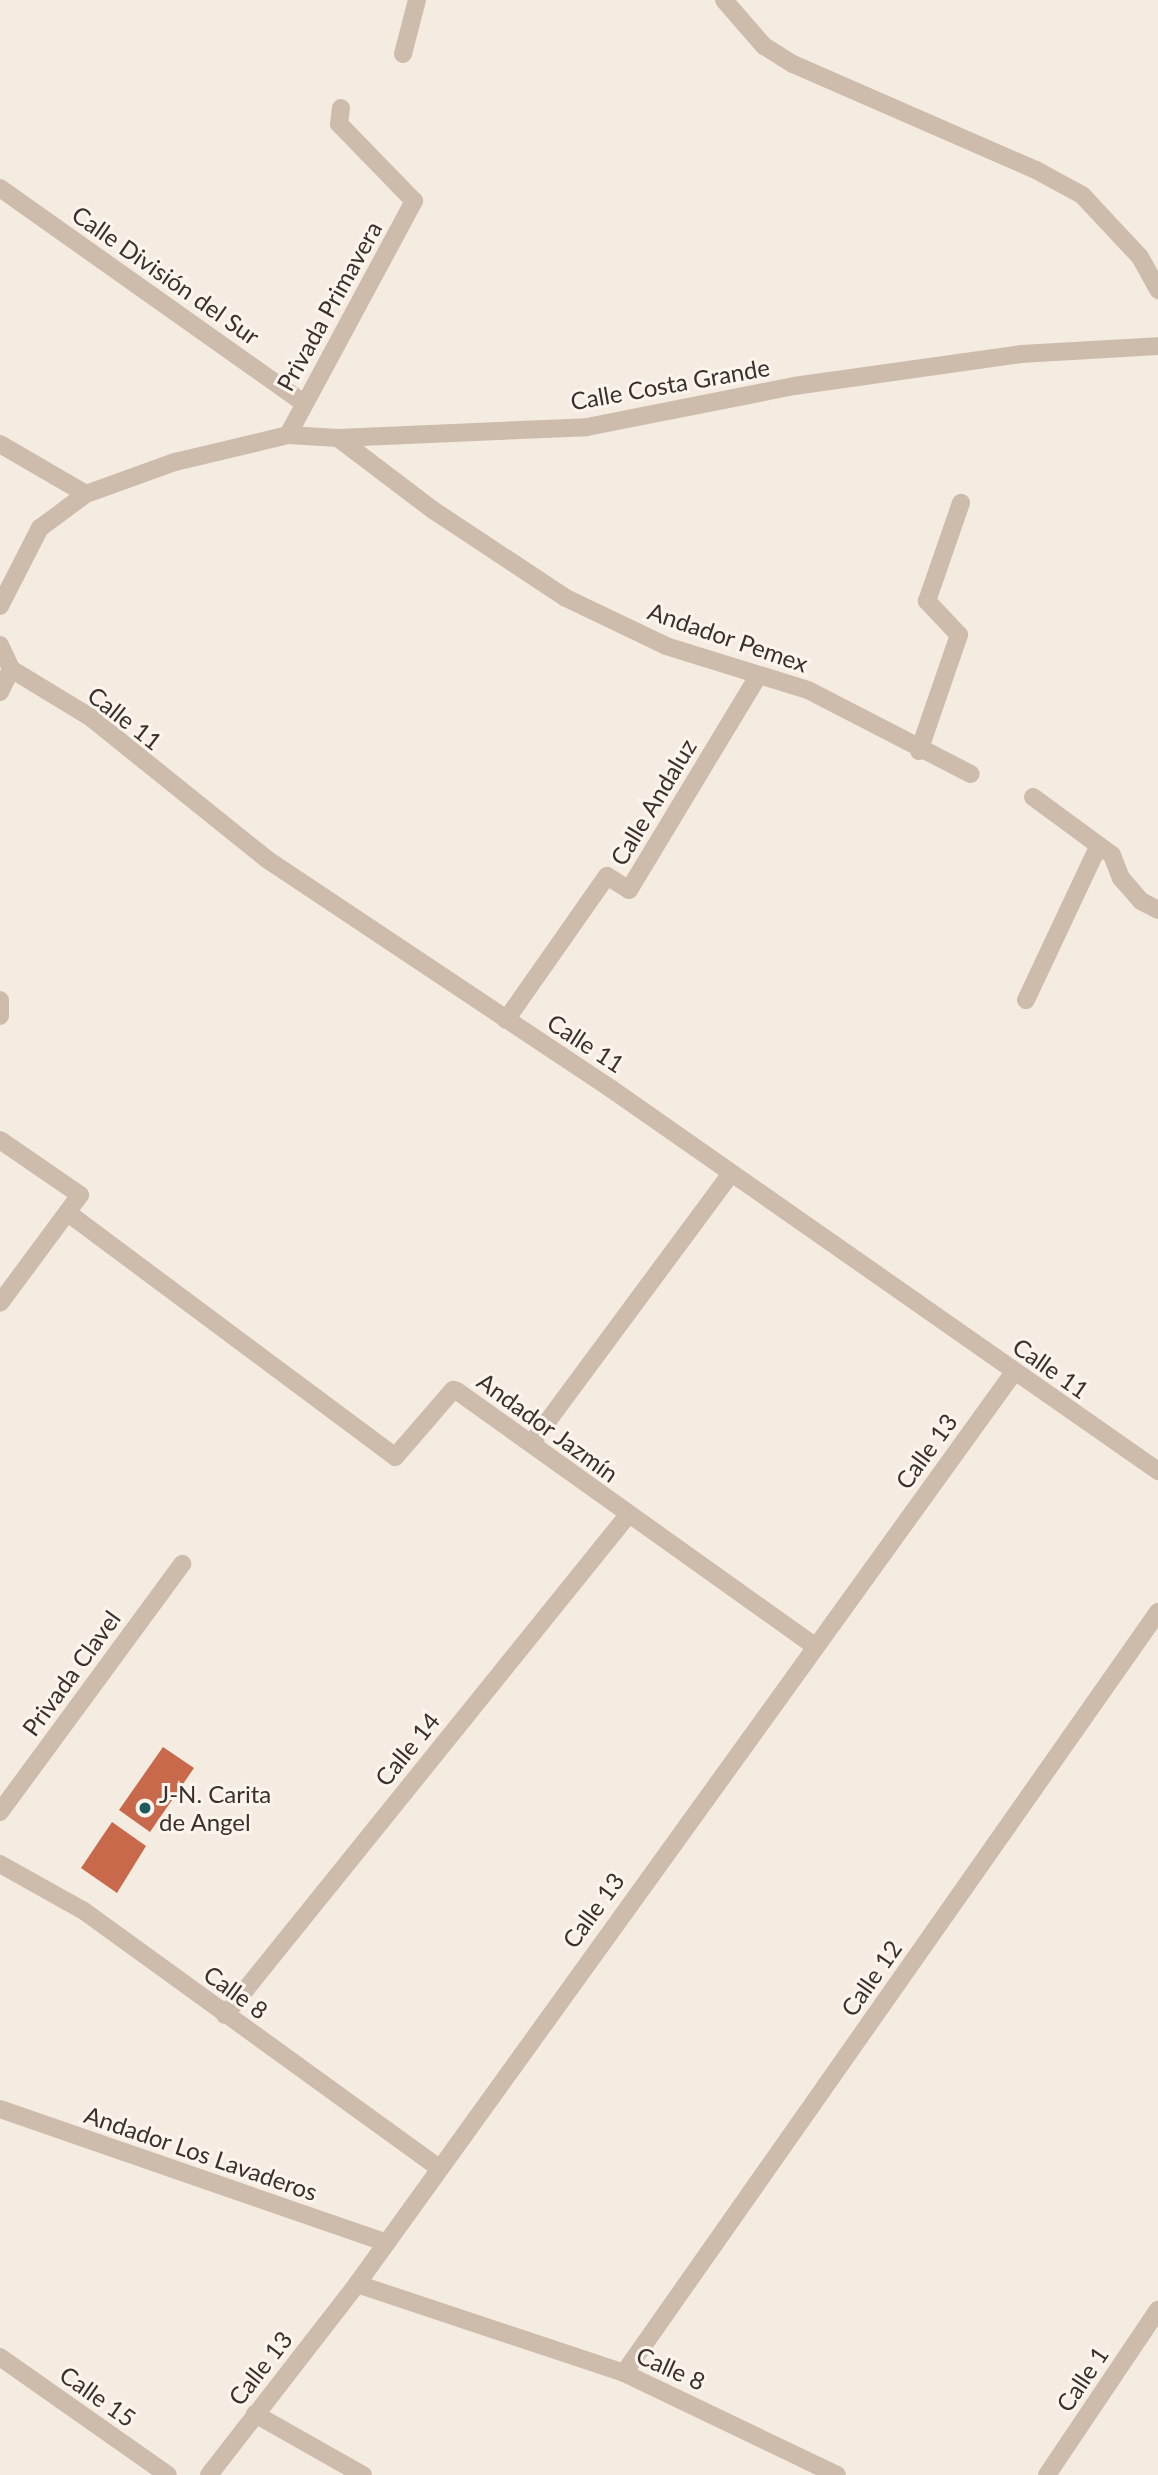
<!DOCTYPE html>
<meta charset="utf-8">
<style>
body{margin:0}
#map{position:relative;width:1158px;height:2475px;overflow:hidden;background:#f4ebe1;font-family:Lato,sans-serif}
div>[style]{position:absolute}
.building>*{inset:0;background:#c8694b}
.minor>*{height:18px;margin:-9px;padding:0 9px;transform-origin:9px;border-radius:9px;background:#cdbbac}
.dots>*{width:19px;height:19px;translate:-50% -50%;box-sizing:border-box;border:4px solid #fbf5ee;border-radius:50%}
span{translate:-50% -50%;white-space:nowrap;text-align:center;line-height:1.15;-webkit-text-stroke:6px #fbf5ee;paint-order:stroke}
.street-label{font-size:24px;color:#3b302b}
.poi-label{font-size:24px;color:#3b302b}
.left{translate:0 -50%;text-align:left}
</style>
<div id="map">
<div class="building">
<div style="clip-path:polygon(163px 1747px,194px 1768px,150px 1832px,119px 1810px)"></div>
<div style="clip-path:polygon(112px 1822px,146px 1846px,117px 1893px,81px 1868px)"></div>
</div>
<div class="minor">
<div style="left:724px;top:0;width:61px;rotate:49deg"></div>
<div style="left:764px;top:46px;width:34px;rotate:32deg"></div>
<div style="left:793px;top:64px;width:265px;rotate:23.6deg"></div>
<div style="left:1036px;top:170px;width:52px;rotate:28.5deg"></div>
<div style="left:1082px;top:195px;width:85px;rotate:46.9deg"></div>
<div style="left:1140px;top:257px;width:38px;rotate:61deg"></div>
<div style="left:403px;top:54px;width:56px;rotate:-75.5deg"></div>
<div style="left:0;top:188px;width:372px;rotate:35.3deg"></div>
<div style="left:288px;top:435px;width:266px;rotate:-61.7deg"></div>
<div style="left:414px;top:201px;width:107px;rotate:-134.2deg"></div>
<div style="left:339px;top:124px;width:16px;rotate:-83deg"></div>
<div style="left:338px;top:438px;width:119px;rotate:37.2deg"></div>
<div style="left:433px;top:510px;width:159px;rotate:33.5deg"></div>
<div style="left:566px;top:598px;width:111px;rotate:25.6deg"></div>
<div style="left:666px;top:646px;width:149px;rotate:17.2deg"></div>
<div style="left:808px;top:690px;width:183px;rotate:27.3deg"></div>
<div style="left:0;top:444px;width:99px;rotate:30.2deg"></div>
<div style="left:0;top:606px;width:88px;rotate:-62.9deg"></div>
<div style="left:40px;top:528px;width:57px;rotate:-36.5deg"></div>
<div style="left:86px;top:494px;width:95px;rotate:-19.8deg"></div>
<div style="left:175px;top:462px;width:116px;rotate:-13.4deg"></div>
<div style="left:288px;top:435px;width:50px;rotate:3.4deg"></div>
<div style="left:338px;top:438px;width:249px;rotate:-2.5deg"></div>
<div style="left:587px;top:427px;width:211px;rotate:-11.2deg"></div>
<div style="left:794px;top:386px;width:229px;rotate:-8deg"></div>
<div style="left:1021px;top:354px;width:137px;rotate:-3.3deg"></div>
<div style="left:0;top:645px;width:26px;rotate:65deg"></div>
<div style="left:11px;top:669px;width:92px;rotate:31.3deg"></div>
<div style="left:90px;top:717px;width:228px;rotate:38.8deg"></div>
<div style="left:268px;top:860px;width:411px;rotate:33.7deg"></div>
<div style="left:610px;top:1088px;width:669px;rotate:34.95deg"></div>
<div style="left:0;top:692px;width:25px;rotate:-64deg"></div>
<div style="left:919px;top:751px;width:123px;rotate:-71deg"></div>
<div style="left:959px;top:635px;width:47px;rotate:-133.3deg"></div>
<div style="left:927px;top:601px;width:104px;rotate:-70.9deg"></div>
<div style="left:1033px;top:797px;width:98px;rotate:36.3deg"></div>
<div style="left:1112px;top:855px;width:25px;rotate:69deg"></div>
<div style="left:1121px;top:878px;width:30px;rotate:49deg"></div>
<div style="left:1141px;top:901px;width:19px;rotate:28deg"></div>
<div style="left:0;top:1000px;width:16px;rotate:90deg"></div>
<div style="left:1026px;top:1000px;width:171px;rotate:-64.8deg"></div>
<div style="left:506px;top:1020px;width:176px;rotate:-55deg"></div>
<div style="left:607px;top:876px;width:26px;rotate:32deg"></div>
<div style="left:629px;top:890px;width:250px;rotate:-58.9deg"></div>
<div style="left:0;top:1140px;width:97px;rotate:34.5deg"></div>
<div style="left:80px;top:1195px;width:134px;rotate:126.5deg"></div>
<div style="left:68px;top:1213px;width:408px;rotate:36.7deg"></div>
<div style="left:395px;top:1457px;width:89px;rotate:-49.1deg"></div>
<div style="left:453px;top:1390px;width:4px;rotate:14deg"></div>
<div style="left:457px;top:1391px;width:439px;rotate:35.5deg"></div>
<div style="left:533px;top:1441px;width:333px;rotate:-53.5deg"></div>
<div style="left:0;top:1812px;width:308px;rotate:-53.7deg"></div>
<div style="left:0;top:1864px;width:96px;rotate:29.2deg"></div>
<div style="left:84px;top:1911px;width:437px;rotate:35.9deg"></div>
<div style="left:225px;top:2015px;width:642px;rotate:-51.13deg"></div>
<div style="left:0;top:2109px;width:409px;rotate:19.1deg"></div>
<div style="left:357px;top:2284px;width:281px;rotate:18.4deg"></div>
<div style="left:624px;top:2373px;width:236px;rotate:25.6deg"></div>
<div style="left:0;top:2357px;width:205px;rotate:35.1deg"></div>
<div style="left:624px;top:2373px;width:930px;rotate:-54.94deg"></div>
<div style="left:255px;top:2414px;width:124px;rotate:29.5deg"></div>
<div style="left:209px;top:2475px;width:242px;rotate:-52.2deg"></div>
<div style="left:357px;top:2284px;width:1124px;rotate:-54.23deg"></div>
<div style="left:1047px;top:2475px;width:199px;rotate:-56.1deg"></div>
</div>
<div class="dots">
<div style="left:145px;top:1808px;background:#1f5a5e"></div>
</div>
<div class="street-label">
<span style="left:166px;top:275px;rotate:35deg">Calle División del Sur</span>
<span style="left:329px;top:306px;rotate:-61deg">Privada Primavera</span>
<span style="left:670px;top:384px;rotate:-10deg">Calle Costa Grande</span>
<span style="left:728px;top:637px;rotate:19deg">Andador Pemex</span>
<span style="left:125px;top:718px;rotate:38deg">Calle 11</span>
<span style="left:653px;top:802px;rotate:-59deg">Calle Andaluz</span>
<span style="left:586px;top:1043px;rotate:33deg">Calle 11</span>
<span style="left:1051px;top:1368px;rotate:35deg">Calle 11</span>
<span style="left:548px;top:1427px;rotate:36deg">Andador Jazmín</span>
<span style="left:926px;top:1451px;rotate:-54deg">Calle 13</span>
<span style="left:71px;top:1673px;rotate:-54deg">Privada Clavel</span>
<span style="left:407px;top:1749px;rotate:-51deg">Calle 14</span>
<span style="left:593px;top:1910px;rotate:-54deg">Calle 13</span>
<span style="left:871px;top:1978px;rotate:-55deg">Calle 12</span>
<span style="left:236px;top:1992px;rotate:36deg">Calle 8</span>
<span style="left:201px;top:2153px;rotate:19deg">Andador Los Lavaderos</span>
<span style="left:260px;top:2368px;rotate:-52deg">Calle 13</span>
<span style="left:671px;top:2368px;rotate:24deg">Calle 8</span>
<span style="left:1082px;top:2379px;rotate:-56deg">Calle 1</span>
<span style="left:98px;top:2396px;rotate:35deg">Calle 15</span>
</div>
<div class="poi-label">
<span class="left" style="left:159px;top:1808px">J-N. Carita<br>de Angel</span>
</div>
</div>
